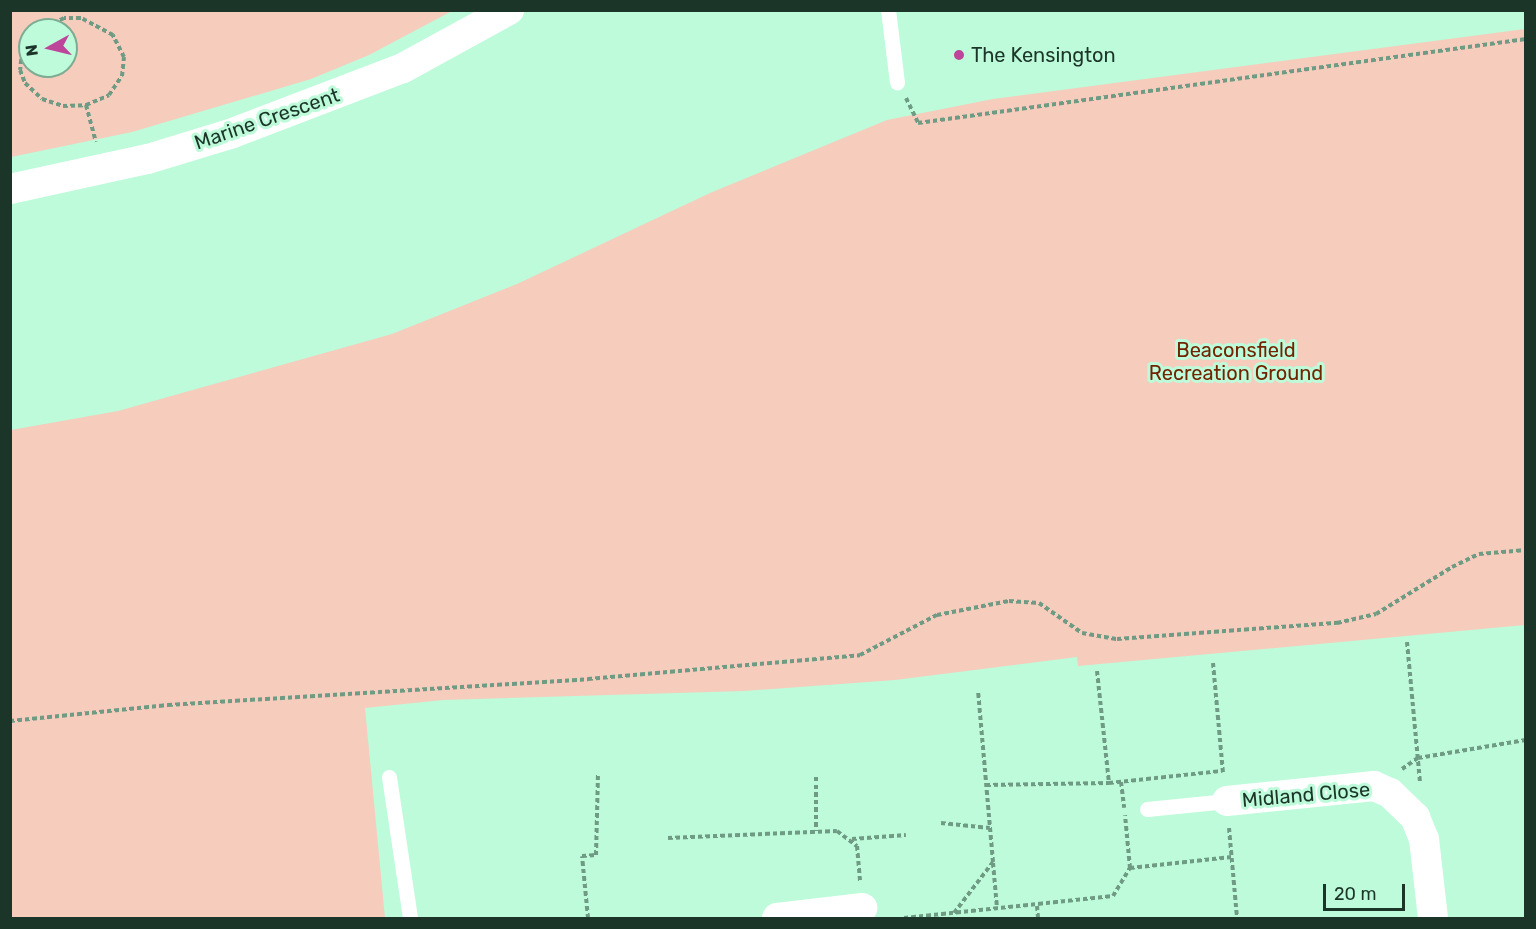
<!DOCTYPE html>
<style>
body{margin:0}
#map{position:relative;width:1536px;height:929px;overflow:hidden;background:#bdfbda;font-family:Rubik,sans-serif}
div>[style]{position:absolute}
.green>*{inset:0;background:#f6ccbc}
.path>*{height:4px;margin-top:-2px;transform-origin:0;background:repeating-linear-gradient(90deg,#6f9b84 0 4.5px,transparent 0 7.5px)}
.service>*{height:15px;margin:-7.5px;padding:0 7.5px;transform-origin:7.5px;border-radius:7.5px;background:#fff}
.minor>*{height:30px;margin:-15px;padding:0 15px;transform-origin:15px;border-radius:15px;background:#fff}
.dots>*{width:16px;height:16px;translate:-50% -50%;box-sizing:border-box;border:3px solid #bdfbda;border-radius:50%}
span{translate:-50% -50%;white-space:nowrap;text-align:center;line-height:1.15;-webkit-text-stroke:6px #bdfbda;paint-order:stroke}
.poi-label{font-size:20px;color:#1c3529}
.left{translate:0 -50%;text-align:left}
.street-label{font-size:20px;color:#1c3529}
.park-label{font-size:20px;color:#712400}
.frame{position:absolute;inset:0;border:12px solid #1c3529;pointer-events:none}
.north{position:absolute;left:18px;top:18px;width:60px;height:60px;box-sizing:border-box;background:#bdfbda;border:2px solid #7dac93;border-radius:50%;rotate:262deg;font-size:16px;font-weight:700;line-height:24px;text-align:center;color:#1c3529}
.north::after{content:'';display:block;margin:auto;width:21px;height:27px;background:#be469a;clip-path:polygon(50% 0,100% 100%,50% 72%,0 100%)}
.scale{position:absolute;left:1323px;top:884px;width:82px;height:27px;box-sizing:border-box;border:3px solid #1c3529;border-top:0;padding-left:8px;font-size:18px;line-height:21px;white-space:nowrap;color:#1c3529;-webkit-text-stroke:4px #bdfbda;paint-order:stroke}
</style>
<div id="map">
<div class="green">
<div style="clip-path:polygon(evenodd,10px 11px,11px 10px,452px 11px,369px 55px,311px 79px,132px 132px,11px 157px,10px 11px,30px 30px,66px 30px,66px 66px,30px 66px,30px 30px)"></div>
<div style="clip-path:polygon(1525px 29px,1525px 625px,1078px 666px,1077px 657px,895px 680px,744px 691px,443px 700px,365px 708px,385px 918px,11px 918px,11px 430px,118px 411px,392px 334px,517px 284px,710px 193px,887px 120px,993px 99px)"></div>
</div>
<div class="path">
<div style="left:30px;top:38px;width:16px;rotate:120deg"></div>
<div style="left:22px;top:52px;width:18px;rotate:96deg"></div>
<div style="left:20px;top:70px;width:14px;rotate:69deg"></div>
<div style="left:25px;top:83px;width:23px;rotate:43deg"></div>
<div style="left:42px;top:99px;width:22px;rotate:18deg"></div>
<div style="left:63px;top:106px;width:23px;rotate:-2deg"></div>
<div style="left:86px;top:105px;width:25px;rotate:-23deg"></div>
<div style="left:109px;top:95px;width:23px;rotate:-56deg"></div>
<div style="left:122px;top:76px;width:19px;rotate:-84deg"></div>
<div style="left:124px;top:57px;width:25px;rotate:-117deg"></div>
<div style="left:113px;top:35px;width:36px;rotate:-152deg"></div>
<div style="left:81px;top:18px;width:17px;rotate:180deg"></div>
<div style="left:64px;top:18px;width:27px;rotate:153deg"></div>
<div style="left:906px;top:98px;width:28px;rotate:64deg"></div>
<div style="left:918px;top:123px;width:614px;rotate:-7.87deg"></div>
<div style="left:86px;top:105px;width:38px;rotate:75deg"></div>
<div style="left:1407px;top:642px;width:141px;rotate:84.7deg"></div>
<div style="left:1213px;top:663px;width:110px;rotate:84.8deg"></div>
<div style="left:1097px;top:671px;width:113px;rotate:83.9deg"></div>
<div style="left:10px;top:721px;width:159px;rotate:-5.8deg"></div>
<div style="left:168px;top:705px;width:421px;rotate:-3.5deg"></div>
<div style="left:588px;top:679px;width:273px;rotate:-5deg"></div>
<div style="left:860px;top:655px;width:87px;rotate:-27.5deg"></div>
<div style="left:937px;top:615px;width:73px;rotate:-11deg"></div>
<div style="left:1009px;top:601px;width:30px;rotate:4deg"></div>
<div style="left:1039px;top:603px;width:52px;rotate:34.9deg"></div>
<div style="left:1082px;top:633px;width:36px;rotate:10deg"></div>
<div style="left:1117px;top:639px;width:221px;rotate:-4.2deg"></div>
<div style="left:1337px;top:623px;width:40px;rotate:-13deg"></div>
<div style="left:1376px;top:614px;width:89px;rotate:-31.7deg"></div>
<div style="left:1452px;top:567px;width:30px;rotate:-26deg"></div>
<div style="left:1479px;top:554px;width:47px;rotate:-4.9deg"></div>
<div style="left:1402px;top:769px;width:19px;rotate:-35deg"></div>
<div style="left:1418px;top:758px;width:109px;rotate:-9.5deg"></div>
<div style="left:816px;top:777px;width:54px;rotate:90deg"></div>
<div style="left:1121px;top:782px;width:26px;rotate:83deg"></div>
<div style="left:986px;top:785px;width:123px;rotate:-0.9deg"></div>
<div style="left:1109px;top:783px;width:114px;rotate:-6.1deg"></div>
<div style="left:941px;top:823px;width:49px;rotate:5.8deg"></div>
<div style="left:1229px;top:828px;width:90px;rotate:84.9deg"></div>
<div style="left:668px;top:838px;width:169px;rotate:-2.4deg"></div>
<div style="left:837px;top:831px;width:25px;rotate:37deg"></div>
<div style="left:857px;top:846px;width:35px;rotate:85deg"></div>
<div style="left:852px;top:839px;width:54px;rotate:-4.2deg"></div>
<div style="left:993px;top:863px;width:45px;rotate:84.9deg"></div>
<div style="left:1130px;top:868px;width:102px;rotate:-6.2deg"></div>
<div style="left:1037px;top:906px;width:12px;rotate:85deg"></div>
<div style="left:954px;top:913px;width:64px;rotate:-52.6deg"></div>
<div style="left:993px;top:862px;width:171px;rotate:-95deg"></div>
<div style="left:588px;top:918px;width:62px;rotate:-95.5deg"></div>
<div style="left:582px;top:856px;width:14px;rotate:-4deg"></div>
<div style="left:596px;top:855px;width:81px;rotate:-88.6deg"></div>
<div style="left:904px;top:918px;width:210px;rotate:-6deg"></div>
<div style="left:1113px;top:896px;width:33px;rotate:-59deg"></div>
<div style="left:1130px;top:868px;width:53px;rotate:-95.4deg"></div>
</div>
<div class="service">
<div style="left:888px;top:10px;width:73px;rotate:82.9deg"></div>
<div style="left:389px;top:777px;width:143px;rotate:81.5deg"></div>
<div style="left:1147px;top:809px;width:80px;rotate:-5.7deg"></div>
</div>
<div class="minor">
<div style="left:10px;top:189px;width:141px;rotate:-12.3deg"></div>
<div style="left:148px;top:159px;width:86px;rotate:-17deg"></div>
<div style="left:230px;top:134px;width:185px;rotate:-20.9deg"></div>
<div style="left:403px;top:68px;width:121px;rotate:-28.7deg"></div>
<div style="left:1227px;top:801px;width:148px;rotate:-5.8deg"></div>
<div style="left:1374px;top:786px;width:17px;rotate:24deg"></div>
<div style="left:1390px;top:793px;width:35px;rotate:44deg"></div>
<div style="left:1415px;top:817px;width:24px;rotate:68deg"></div>
<div style="left:1424px;top:839px;width:80px;rotate:83.5deg"></div>
<div style="left:777px;top:918px;width:86px;rotate:-6.7deg"></div>
</div>
<div class="dots">
<div style="left:959px;top:55px;background:#be469a"></div>
</div>
<div class="poi-label">
<span class="left" style="left:971px;top:55px">The Kensington</span>
</div>
<div class="street-label">
<span style="left:267px;top:119px;rotate:-19deg">Marine Crescent</span>
<span style="left:1306px;top:795px;rotate:-5deg">Midland Close</span>
</div>
<div class="park-label">
<span style="left:1236px;top:362px">Beaconsfield<br>Recreation Ground</span>
</div>
<div class="frame"></div>
<div class="north">N</div>
<div class="scale">20 m</div>
</div>
